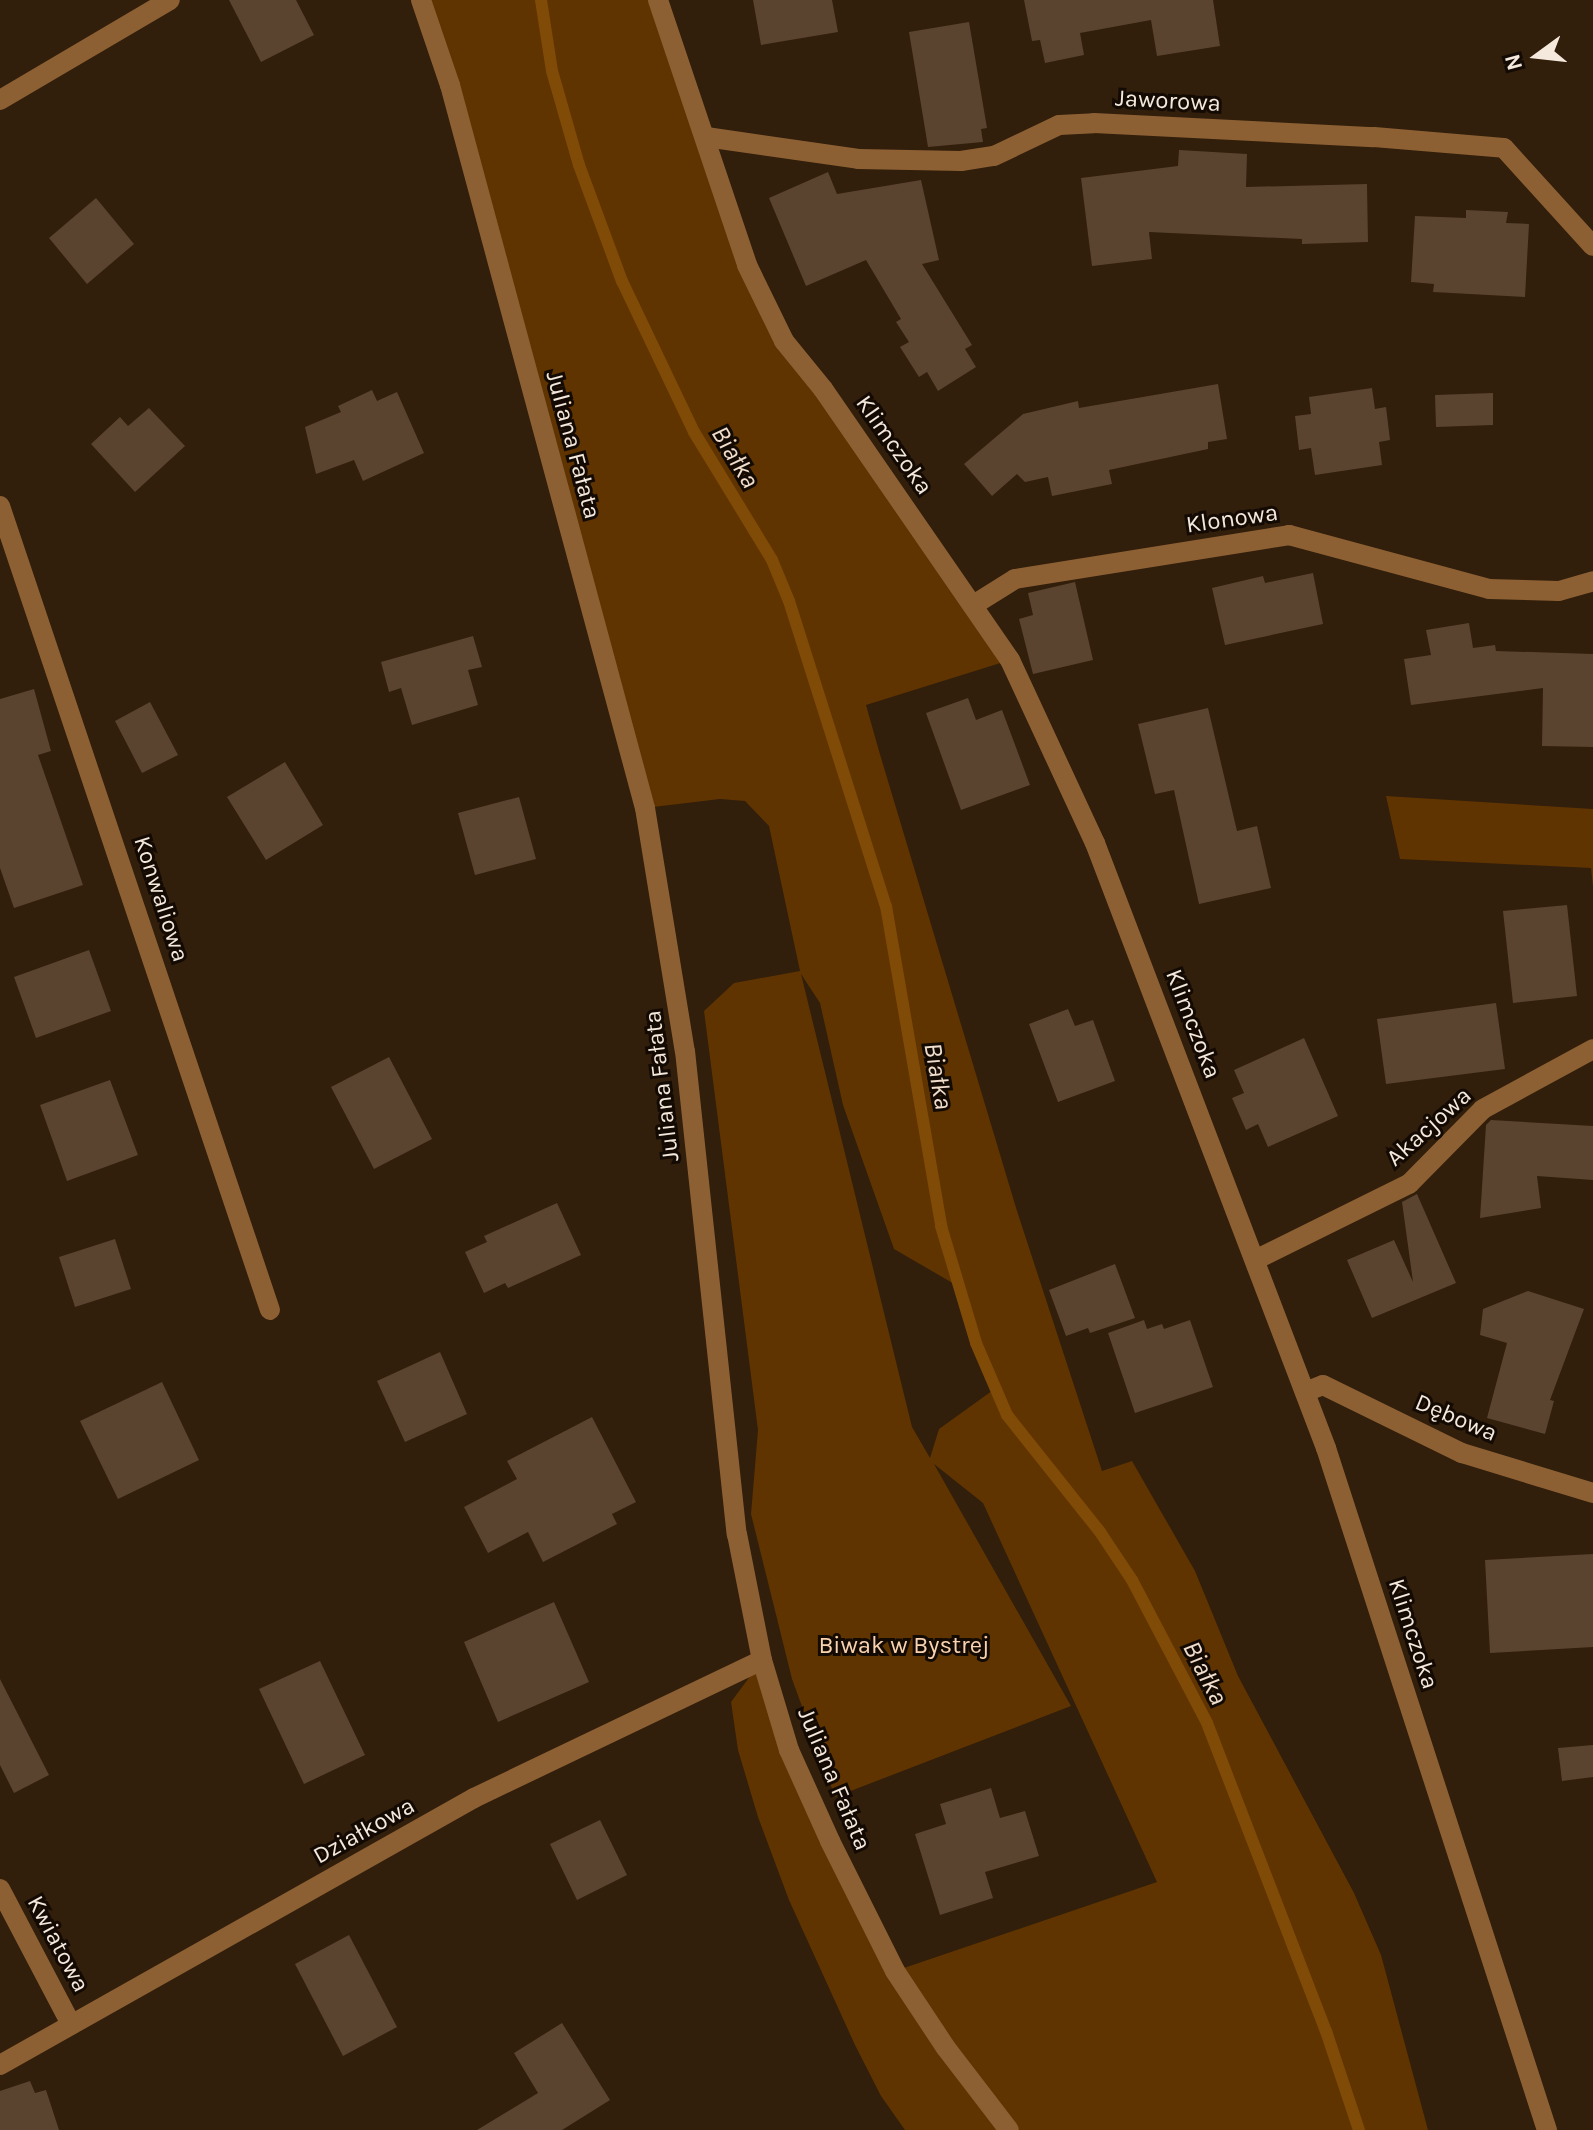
<!DOCTYPE html>
<meta charset="utf-8">
<style>
body{margin:0}
#map{position:relative;width:1593px;height:2130px;overflow:hidden;background:#311e0b;font-family:Karla,sans-serif}
div>[style]{position:absolute}
.green>*{inset:0;background:#5f3400}
.stream>*{height:12px;margin:-6px;padding:0 6px;transform-origin:6px;border-radius:6px;background:#804a07}
.building>*{inset:0;background:#5a4430}
.minor>*{height:20px;margin:-10px;padding:0 10px;transform-origin:10px;border-radius:10px;background:#8d6034}
span{translate:-50% -50%;white-space:nowrap;text-align:center;line-height:1.15;-webkit-text-stroke:6px #130a04;paint-order:stroke}
.street-label{font-size:24px;color:#f5e8dc}
.park-label{font-size:24px;color:#f9d2b0}
.water-label{font-size:26px;color:#f0ddcc;font-style:italic}
.north{position:absolute;left:1497px;top:16px;width:80px;height:80px;-webkit-text-stroke:6px #130a04;paint-order:stroke;rotate:255deg;font-size:22px;font-weight:700;line-height:32px;text-align:center;color:#f5e8dc}
.north::after{content:'';display:block;margin:auto;width:28px;height:36px;background:#f5e8dc;clip-path:polygon(50% 0,100% 100%,50% 72%,0 100%)}
</style>
<div id="map">
<div class="green">
<div style="clip-path:polygon(evenodd,421px 0,658px 0,784px 341px,1010px 660px,866px 705px,879px 751px,1017px 1211px,1102px 1471px,1132px 1461px,1195px 1571px,1238px 1676px,1354px 1893px,1381px 1955px,1428px 2130px,905px 2130px,881px 2096px,855px 2045px,789px 1900px,758px 1817px,738px 1750px,731px 1702px,762px 1660px,789px 1750px,895px 1971px,1157px 1882px,983px 1503px,934px 1464px,1071px 1706px,835px 1797px,792px 1679px,751px 1514px,758px 1430px,704px 1011px,734px 983px,800px 971px,769px 826px,745px 801px,720px 799px,645px 808px,421px 0,801px 974px,820px 1003px,843px 1105px,894px 1249px,956px 1285px,996px 1388px,939px 1429px,930px 1458px,912px 1427px,801px 974px)"></div>
<div style="clip-path:polygon(1386px 796px,1593px 809px,1593px 887px,1591px 868px,1400px 859px)"></div>
</div>
<div class="stream">
<div style="left:541px;top:0;width:72px;rotate:81.2deg"></div>
<div style="left:552px;top:71px;width:98px;rotate:74deg"></div>
<div style="left:579px;top:165px;width:124px;rotate:69.7deg"></div>
<div style="left:622px;top:281px;width:167px;rotate:64.5deg"></div>
<div style="left:694px;top:432px;width:150px;rotate:58.6deg"></div>
<div style="left:772px;top:560px;width:44px;rotate:67.5deg"></div>
<div style="left:789px;top:601px;width:320px;rotate:72.4deg"></div>
<div style="left:886px;top:906px;width:325px;rotate:80.2deg"></div>
<div style="left:941px;top:1226px;width:122px;rotate:73.3deg"></div>
<div style="left:976px;top:1343px;width:78px;rotate:66.7deg"></div>
<div style="left:1007px;top:1415px;width:149px;rotate:51.5deg"></div>
<div style="left:1100px;top:1532px;width:58px;rotate:56.3deg"></div>
<div style="left:1132px;top:1580px;width:161px;rotate:62.3deg"></div>
<div style="left:1207px;top:1723px;width:330px;rotate:68.9deg"></div>
<div style="left:1326px;top:2031px;width:104px;rotate:71.6deg"></div>
</div>
<div class="building">
<div style="clip-path:polygon(229px 0,296px 0,314px 35px,261px 62px)"></div>
<div style="clip-path:polygon(753px 0,832px 0,838px 32px,761px 45px)"></div>
<div style="clip-path:polygon(1024px 0,1213px 0,1220px 46px,1157px 56px,1151px 20px,1080px 33px,1084px 55px,1045px 63px,1040px 40px,1032px 41px)"></div>
<div style="clip-path:polygon(969px 22px,987px 128px,981px 129px,983px 142px,928px 147px,909px 32px)"></div>
<div style="clip-path:polygon(1179px 150px,1247px 154px,1246px 187px,1367px 184px,1368px 242px,1302px 244px,1302px 239px,1149px 232px,1152px 259px,1092px 266px,1081px 178px,1178px 166px)"></div>
<div style="clip-path:polygon(828px 172px,837px 194px,921px 180px,939px 260px,922px 264px,972px 345px,965px 349px,976px 367px,938px 391px,927px 372px,919px 377px,900px 347px,909px 342px,896px 322px,901px 319px,866px 260px,806px 286px,769px 198px)"></div>
<div style="clip-path:polygon(96px 198px,134px 244px,87px 284px,49px 238px)"></div>
<div style="clip-path:polygon(1466px 210px,1508px 212px,1506px 223px,1529px 224px,1525px 297px,1433px 292px,1434px 284px,1411px 282px,1415px 216px,1466px 218px)"></div>
<div style="clip-path:polygon(1218px 384px,1227px 439px,1208px 442px,1208px 449px,1109px 470px,1112px 484px,1052px 496px,1048px 477px,1025px 482px,1017px 474px,992px 496px,964px 464px,1023px 414px,1078px 401px,1079px 408px)"></div>
<div style="clip-path:polygon(1372px 388px,1375px 409px,1386px 407px,1390px 440px,1379px 442px,1382px 465px,1315px 475px,1311px 448px,1299px 450px,1295px 416px,1311px 414px,1309px 397px)"></div>
<div style="clip-path:polygon(372px 390px,377px 401px,397px 392px,424px 453px,363px 481px,354px 460px,316px 474px,305px 427px,341px 412px,338px 406px)"></div>
<div style="clip-path:polygon(1493px 393px,1493px 425px,1436px 427px,1435px 395px)"></div>
<div style="clip-path:polygon(149px 408px,185px 446px,135px 492px,91px 444px,120px 417px,128px 426px)"></div>
<div style="clip-path:polygon(1313px 573px,1323px 624px,1225px 645px,1212px 588px,1263px 576px,1265px 583px)"></div>
<div style="clip-path:polygon(1075px 582px,1093px 660px,1033px 674px,1019px 619px,1033px 615px,1028px 593px)"></div>
<div style="clip-path:polygon(1469px 623px,1473px 648px,1495px 645px,1496px 651px,1593px 654px,1593px 747px,1542px 746px,1543px 688px,1411px 705px,1404px 659px,1431px 655px,1426px 630px)"></div>
<div style="clip-path:polygon(473px 636px,482px 667px,468px 670px,478px 705px,412px 725px,401px 688px,389px 692px,381px 662px)"></div>
<div style="clip-path:polygon(34px 689px,51px 751px,38px 755px,83px 885px,14px 908px,0 868px,0 699px)"></div>
<div style="clip-path:polygon(968px 698px,976px 720px,1002px 710px,1030px 785px,961px 810px,926px 713px)"></div>
<div style="clip-path:polygon(150px 702px,178px 755px,142px 773px,115px 721px)"></div>
<div style="clip-path:polygon(1208px 708px,1237px 831px,1257px 826px,1271px 888px,1199px 904px,1174px 790px,1155px 794px,1138px 724px)"></div>
<div style="clip-path:polygon(285px 762px,323px 825px,266px 860px,227px 797px)"></div>
<div style="clip-path:polygon(519px 797px,536px 859px,475px 875px,458px 813px)"></div>
<div style="clip-path:polygon(1567px 905px,1577px 996px,1513px 1003px,1503px 911px)"></div>
<div style="clip-path:polygon(89px 950px,111px 1011px,36px 1038px,14px 977px)"></div>
<div style="clip-path:polygon(1496px 1003px,1505px 1069px,1386px 1084px,1377px 1019px)"></div>
<div style="clip-path:polygon(1068px 1009px,1075px 1026px,1093px 1020px,1115px 1081px,1058px 1102px,1029px 1024px)"></div>
<div style="clip-path:polygon(1304px 1038px,1338px 1116px,1268px 1147px,1258px 1124px,1246px 1130px,1232px 1098px,1244px 1093px,1234px 1070px)"></div>
<div style="clip-path:polygon(389px 1057px,432px 1139px,374px 1169px,331px 1087px)"></div>
<div style="clip-path:polygon(110px 1080px,138px 1155px,67px 1181px,40px 1105px)"></div>
<div style="clip-path:polygon(1491px 1120px,1593px 1126px,1593px 1180px,1537px 1176px,1541px 1208px,1480px 1218px,1486px 1125px)"></div>
<div style="clip-path:polygon(1417px 1194px,1456px 1283px,1372px 1318px,1347px 1260px,1394px 1240px,1413px 1282px,1402px 1202px)"></div>
<div style="clip-path:polygon(557px 1203px,581px 1255px,508px 1288px,505px 1283px,484px 1293px,465px 1252px,487px 1242px,484px 1236px)"></div>
<div style="clip-path:polygon(115px 1239px,131px 1289px,75px 1307px,59px 1257px)"></div>
<div style="clip-path:polygon(1115px 1264px,1135px 1318px,1090px 1333px,1088px 1328px,1066px 1336px,1049px 1290px)"></div>
<div style="clip-path:polygon(1528px 1291px,1584px 1309px,1550px 1400px,1554px 1401px,1545px 1434px,1487px 1418px,1507px 1343px,1480px 1335px,1483px 1309px)"></div>
<div style="clip-path:polygon(1144px 1320px,1147px 1329px,1162px 1324px,1164px 1329px,1190px 1320px,1213px 1387px,1135px 1413px,1108px 1333px)"></div>
<div style="clip-path:polygon(440px 1352px,467px 1414px,405px 1442px,377px 1381px)"></div>
<div style="clip-path:polygon(162px 1382px,199px 1460px,118px 1499px,80px 1421px)"></div>
<div style="clip-path:polygon(592px 1417px,636px 1502px,612px 1514px,617px 1524px,543px 1562px,528px 1532px,488px 1553px,464px 1507px,517px 1479px,507px 1461px)"></div>
<div style="clip-path:polygon(1593px 1554px,1593px 1647px,1490px 1653px,1485px 1560px)"></div>
<div style="clip-path:polygon(554px 1602px,589px 1682px,498px 1722px,464px 1642px)"></div>
<div style="clip-path:polygon(320px 1661px,365px 1755px,304px 1784px,259px 1689px)"></div>
<div style="clip-path:polygon(0 1679px,49px 1775px,14px 1793px,0 1765px)"></div>
<div style="clip-path:polygon(1593px 1745px,1593px 1777px,1562px 1781px,1558px 1748px)"></div>
<div style="clip-path:polygon(991px 1788px,1000px 1818px,1025px 1811px,1039px 1856px,985px 1872px,993px 1898px,940px 1915px,915px 1834px,946px 1824px,940px 1804px)"></div>
<div style="clip-path:polygon(600px 1820px,627px 1875px,577px 1900px,550px 1844px)"></div>
<div style="clip-path:polygon(349px 1935px,397px 2027px,343px 2056px,295px 1964px)"></div>
<div style="clip-path:polygon(562px 2023px,610px 2100px,562px 2130px,477px 2130px,538px 2093px,514px 2053px)"></div>
<div style="clip-path:polygon(30px 2081px,35px 2093px,46px 2090px,59px 2130px,0 2130px,0 2091px)"></div>
</div>
<div class="minor">
<div style="left:421px;top:0;width:90px;rotate:71.2deg"></div>
<div style="left:450px;top:85px;width:749px;rotate:74.91deg"></div>
<div style="left:645px;top:808px;width:246px;rotate:80.7deg"></div>
<div style="left:685px;top:1051px;width:486px;rotate:83.9deg"></div>
<div style="left:737px;top:1534px;width:128px;rotate:78.8deg"></div>
<div style="left:762px;top:1660px;width:94px;rotate:73.3deg"></div>
<div style="left:789px;top:1750px;width:100px;rotate:65.7deg"></div>
<div style="left:830px;top:1841px;width:145px;rotate:63.4deg"></div>
<div style="left:895px;top:1971px;width:92px;rotate:56.5deg"></div>
<div style="left:946px;top:2048px;width:103px;rotate:52.5deg"></div>
<div style="left:658px;top:0;width:280px;rotate:71.4deg"></div>
<div style="left:747px;top:265px;width:85px;rotate:64deg"></div>
<div style="left:784px;top:341px;width:62px;rotate:50.9deg"></div>
<div style="left:823px;top:389px;width:329px;rotate:55.4deg"></div>
<div style="left:1010px;top:660px;width:202px;rotate:65.1deg"></div>
<div style="left:1095px;top:843px;width:648px;rotate:69.1deg"></div>
<div style="left:1326px;top:1448px;width:717px;rotate:72.05deg"></div>
<div style="left:0;top:100px;width:197px;rotate:-30.5deg"></div>
<div style="left:706px;top:137px;width:154px;rotate:8.2deg"></div>
<div style="left:858px;top:159px;width:103px;rotate:1.1deg"></div>
<div style="left:961px;top:161px;width:33px;rotate:-9deg"></div>
<div style="left:994px;top:156px;width:72px;rotate:-25.5deg"></div>
<div style="left:1059px;top:125px;width:35px;rotate:-3deg"></div>
<div style="left:1094px;top:123px;width:280px;rotate:2.9deg"></div>
<div style="left:1374px;top:137px;width:130px;rotate:4.8deg"></div>
<div style="left:1504px;top:148px;width:132px;rotate:47.8deg"></div>
<div style="left:0;top:506px;width:848px;rotate:71.44deg"></div>
<div style="left:975px;top:604px;width:47px;rotate:-32deg"></div>
<div style="left:1015px;top:579px;width:278px;rotate:-9.1deg"></div>
<div style="left:1289px;top:535px;width:207px;rotate:15.1deg"></div>
<div style="left:1489px;top:589px;width:70px;rotate:1.6deg"></div>
<div style="left:1559px;top:591px;width:35px;rotate:-16deg"></div>
<div style="left:1255px;top:1260px;width:172px;rotate:-26.3deg"></div>
<div style="left:1409px;top:1184px;width:105px;rotate:-45.4deg"></div>
<div style="left:1483px;top:1109px;width:125px;rotate:-28.6deg"></div>
<div style="left:1305px;top:1392px;width:19px;rotate:-21deg"></div>
<div style="left:1323px;top:1385px;width:155px;rotate:26.1deg"></div>
<div style="left:1462px;top:1453px;width:137px;rotate:17deg"></div>
<div style="left:0;top:1889px;width:153px;rotate:62.3deg"></div>
<div style="left:0;top:2065px;width:544px;rotate:-29.39deg"></div>
<div style="left:474px;top:1798px;width:319px;rotate:-25.6deg"></div>
</div>
<div class="street-label">
<span style="left:1168px;top:101px;rotate:3deg">Jaworowa</span>
<span style="left:573px;top:445px;rotate:75deg">Juliana Fałata</span>
<span style="left:894px;top:445px;rotate:55deg">Klimczoka</span>
<span style="left:1232px;top:519px;rotate:-8deg">Klonowa</span>
<span style="left:161px;top:899px;rotate:72deg">Konwaliowa</span>
<span style="left:1193px;top:1024px;rotate:69deg">Klimczoka</span>
<span style="left:662px;top:1086px;rotate:-97deg">Juliana Fałata</span>
<span style="left:1429px;top:1127px;rotate:-42deg">Akacjowa</span>
<span style="left:1456px;top:1418px;rotate:23deg">Dębowa</span>
<span style="left:1413px;top:1634px;rotate:72deg">Klimczoka</span>
<span style="left:834px;top:1779px;rotate:67deg">Juliana Fałata</span>
<span style="left:364px;top:1831px;rotate:-29deg">Działkowa</span>
<span style="left:58px;top:1944px;rotate:62deg">Kwiatowa</span>
</div>
<div class="park-label">
<span style="left:904px;top:1646px">Biwak w Bystrej</span>
</div>
<div class="water-label">
<span style="left:735px;top:457px;rotate:59deg">Białka</span>
<span style="left:938px;top:1076px;rotate:80deg">Białka</span>
<span style="left:1205px;top:1673px;rotate:63deg">Białka</span>
</div>
<div class="north">N</div>
</div>
